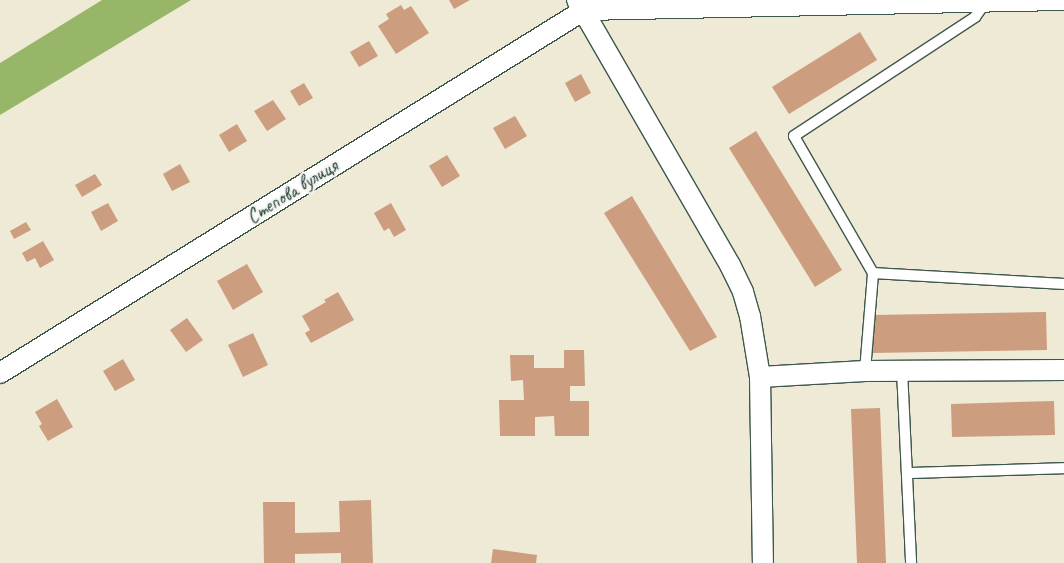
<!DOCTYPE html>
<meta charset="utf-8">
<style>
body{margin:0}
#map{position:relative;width:1064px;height:563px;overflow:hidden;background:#eeead5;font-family:Caveat,sans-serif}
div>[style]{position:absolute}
.forest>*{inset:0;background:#98b668}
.building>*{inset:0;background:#cd9d7f}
.roads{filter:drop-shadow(1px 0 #3e574c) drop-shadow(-1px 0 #3e574c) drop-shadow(0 1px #3e574c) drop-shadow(0 -1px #3e574c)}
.service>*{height:10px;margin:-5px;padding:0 5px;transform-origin:5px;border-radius:5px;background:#fff}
.minor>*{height:20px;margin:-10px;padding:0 10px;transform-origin:10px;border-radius:10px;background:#fff}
span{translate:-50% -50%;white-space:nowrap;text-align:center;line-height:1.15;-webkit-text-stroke:4.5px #f6f6f2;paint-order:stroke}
.street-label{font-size:20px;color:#1f3d34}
</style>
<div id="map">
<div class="forest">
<div style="clip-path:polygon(102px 0,191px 0,0 115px,0 63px)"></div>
</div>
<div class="building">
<div style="clip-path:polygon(449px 0,470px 0,454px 9px)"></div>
<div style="clip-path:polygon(401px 5px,404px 10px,411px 6px,429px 33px,396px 54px,378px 26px,389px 19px,386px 14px)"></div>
<div style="clip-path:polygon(860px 32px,877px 60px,789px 114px,772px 87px)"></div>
<div style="clip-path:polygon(369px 41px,378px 56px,359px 67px,350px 52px)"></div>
<div style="clip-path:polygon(581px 74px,591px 93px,575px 102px,565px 83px)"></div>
<div style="clip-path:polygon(304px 83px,313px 98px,299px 106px,290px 91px)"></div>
<div style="clip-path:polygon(273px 100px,286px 119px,267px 131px,254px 111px)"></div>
<div style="clip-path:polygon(515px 116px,527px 136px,505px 149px,493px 128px)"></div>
<div style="clip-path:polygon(237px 124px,247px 141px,229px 152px,219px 135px)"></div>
<div style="clip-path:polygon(756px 131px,842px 270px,815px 287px,729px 148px)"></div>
<div style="clip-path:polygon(447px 155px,460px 176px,442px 187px,429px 166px)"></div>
<div style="clip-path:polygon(180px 164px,190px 182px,172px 191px,163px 174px)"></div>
<div style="clip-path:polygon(95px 174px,102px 185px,82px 197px,75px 185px)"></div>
<div style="clip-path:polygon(632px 196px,717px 337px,690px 351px,604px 213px)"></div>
<div style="clip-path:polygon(108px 203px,118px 221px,101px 231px,91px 212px)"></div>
<div style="clip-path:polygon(391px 203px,406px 230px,394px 237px,389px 228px,384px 231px,374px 213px)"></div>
<div style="clip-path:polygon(26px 222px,31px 230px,14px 239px,10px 231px)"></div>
<div style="clip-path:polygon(43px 241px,54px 260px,40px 268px,35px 258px,27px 262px,22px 253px)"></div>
<div style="clip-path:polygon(247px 264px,263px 292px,233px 310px,217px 281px)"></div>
<div style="clip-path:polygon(338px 292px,354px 320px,311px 343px,305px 333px,310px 330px,302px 316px,326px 302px,324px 300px)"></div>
<div style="clip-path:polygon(1046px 312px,1047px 350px,873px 353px,873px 315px)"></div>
<div style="clip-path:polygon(187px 318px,203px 340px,186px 352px,170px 330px)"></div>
<div style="clip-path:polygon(253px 333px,268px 365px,243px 377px,228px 345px)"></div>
<div style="clip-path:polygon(564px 350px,584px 350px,585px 386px,570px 386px,570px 401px,589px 401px,589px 436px,555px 436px,554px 416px,535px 417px,535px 436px,500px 436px,499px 400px,524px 400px,523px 380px,511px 381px,510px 355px,534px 355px,534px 368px,564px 368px)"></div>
<div style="clip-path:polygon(123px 359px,135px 380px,115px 391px,103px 371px)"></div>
<div style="clip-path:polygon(57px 399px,73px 427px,48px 441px,39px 426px,42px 424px,35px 412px)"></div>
<div style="clip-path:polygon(1054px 401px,1055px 435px,952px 437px,951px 404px)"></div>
<div style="clip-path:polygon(880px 408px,886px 563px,857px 563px,851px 409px)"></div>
<div style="clip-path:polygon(371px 500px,373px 563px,341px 563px,341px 553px,295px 554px,295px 563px,264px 563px,263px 502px,295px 502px,295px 533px,340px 532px,339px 501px)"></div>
<div style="clip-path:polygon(493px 549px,537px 555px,536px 563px,491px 563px)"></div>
</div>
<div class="roads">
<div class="service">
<div style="left:873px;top:273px;width:191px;rotate:3.3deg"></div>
<div style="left:902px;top:370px;width:193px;rotate:87.3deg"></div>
<div style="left:865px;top:371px;width:98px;rotate:-85.3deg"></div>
<div style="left:873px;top:273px;width:158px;rotate:-120deg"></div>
<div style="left:794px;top:136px;width:217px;rotate:-33.3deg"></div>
<div style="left:975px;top:17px;width:19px;rotate:-54deg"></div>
<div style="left:908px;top:473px;width:156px;rotate:-1.8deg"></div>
</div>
<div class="minor">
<div style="left:577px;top:0;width:306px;rotate:60deg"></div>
<div style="left:730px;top:265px;width:30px;rotate:64deg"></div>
<div style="left:743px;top:292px;width:25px;rotate:74deg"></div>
<div style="left:750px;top:316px;width:62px;rotate:80.7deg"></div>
<div style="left:760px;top:377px;width:186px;rotate:89.1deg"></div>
<div style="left:584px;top:10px;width:480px;rotate:-1.2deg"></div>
<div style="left:0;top:373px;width:688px;rotate:-31.86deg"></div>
<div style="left:760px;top:377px;width:105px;rotate:-3.3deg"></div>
<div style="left:865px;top:371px;width:199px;rotate:-0.3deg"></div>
</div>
</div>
<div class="street-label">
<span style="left:292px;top:191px;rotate:-32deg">Степова вулиця</span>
</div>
</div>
